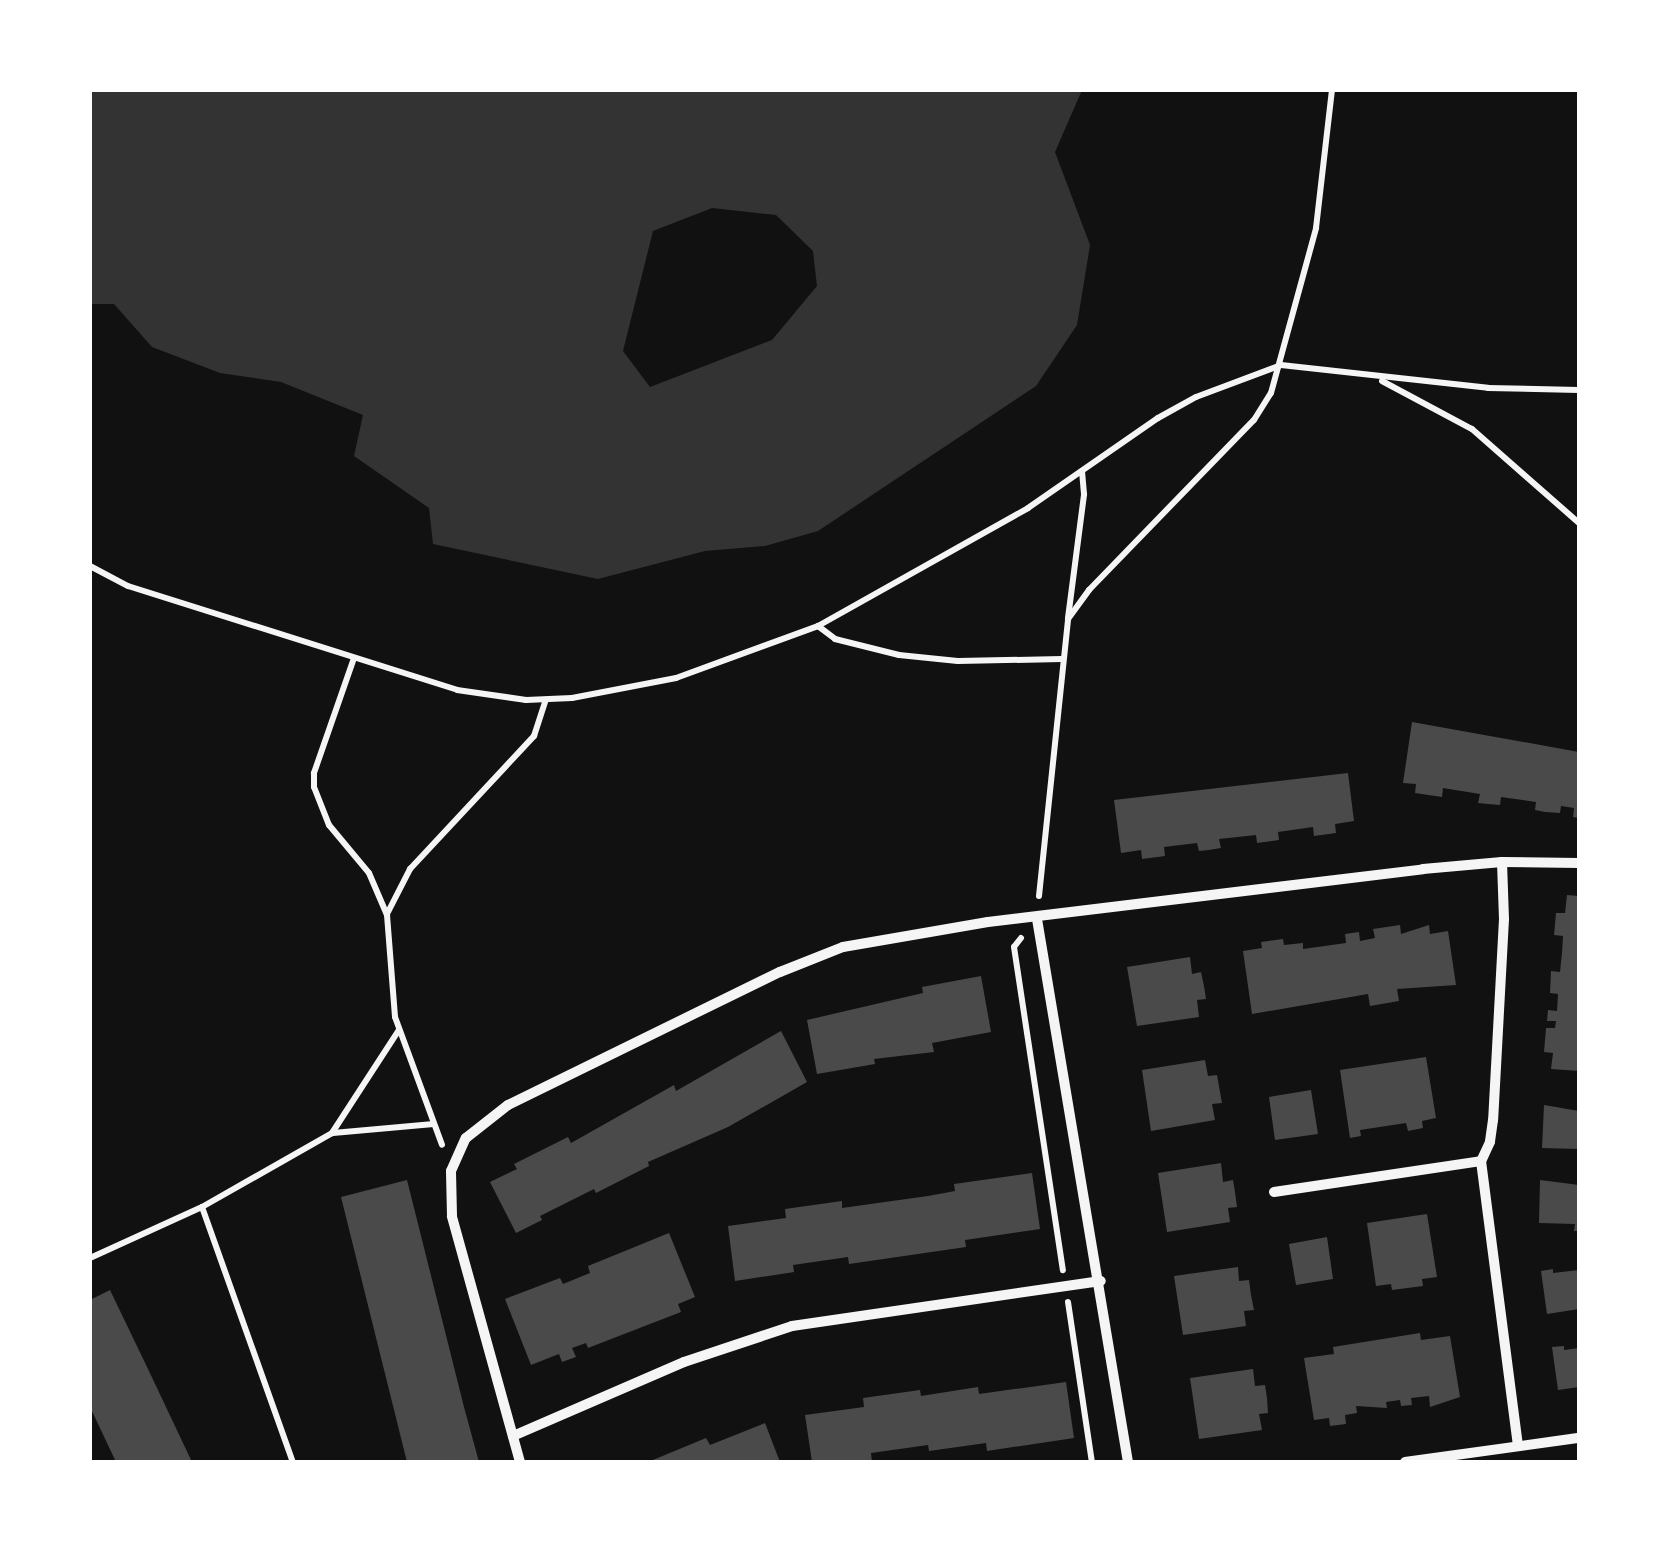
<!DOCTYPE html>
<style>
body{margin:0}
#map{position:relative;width:1669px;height:1552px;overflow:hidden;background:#111;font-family:"Space Grotesk",sans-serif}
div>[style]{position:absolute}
.water>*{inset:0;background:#333}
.building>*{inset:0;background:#4a4a4a}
.path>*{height:6px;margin:-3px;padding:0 3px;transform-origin:3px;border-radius:3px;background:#f5f5f5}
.minor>*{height:10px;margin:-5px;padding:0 5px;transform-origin:5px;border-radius:5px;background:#f5f5f5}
span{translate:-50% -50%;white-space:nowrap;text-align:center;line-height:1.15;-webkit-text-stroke:10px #fff;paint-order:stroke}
.frame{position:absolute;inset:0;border:92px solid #fff;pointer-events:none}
</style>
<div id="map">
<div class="water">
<div style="clip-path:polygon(evenodd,90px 90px,1082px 90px,1055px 152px,1090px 245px,1077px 325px,1036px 386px,818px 531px,765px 546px,705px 551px,598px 579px,433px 544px,429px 508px,354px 456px,363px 415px,281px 382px,220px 373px,152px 347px,114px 304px,90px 304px,90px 90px,712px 208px,776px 215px,813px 251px,817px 286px,772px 340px,650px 387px,623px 351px,653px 231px,712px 208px)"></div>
</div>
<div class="building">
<div style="clip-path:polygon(1412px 722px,1579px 752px,1579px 818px,1573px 817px,1574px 808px,1561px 806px,1560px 813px,1545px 812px,1535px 810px,1536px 802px,1501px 797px,1500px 805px,1488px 804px,1478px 803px,1480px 794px,1443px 788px,1442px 797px,1415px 793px,1416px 784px,1403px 783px)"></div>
<div style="clip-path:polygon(1348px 773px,1354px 821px,1335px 824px,1336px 833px,1314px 836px,1313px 827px,1278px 832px,1279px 840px,1257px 843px,1256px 835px,1219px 839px,1221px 848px,1209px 850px,1199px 851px,1197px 843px,1164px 847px,1165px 856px,1142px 859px,1141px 850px,1121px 853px,1114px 800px)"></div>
<div style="clip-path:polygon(1567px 895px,1579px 896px,1579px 1071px,1551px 1069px,1553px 1053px,1544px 1052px,1546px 1028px,1555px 1028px,1556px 1021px,1547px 1021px,1548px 1010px,1557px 1011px,1558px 994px,1550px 993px,1551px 971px,1560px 972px,1562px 953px,1563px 936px,1554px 935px,1556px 913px,1565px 913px)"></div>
<div style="clip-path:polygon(1400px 925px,1401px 934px,1429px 925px,1430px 934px,1448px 931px,1456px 985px,1397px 989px,1399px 1001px,1370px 1006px,1368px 994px,1252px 1014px,1243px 951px,1262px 948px,1261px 942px,1283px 939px,1284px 945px,1303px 943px,1303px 949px,1346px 943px,1345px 934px,1359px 932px,1360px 941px,1375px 938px,1373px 929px)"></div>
<div style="clip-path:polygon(1190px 957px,1192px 974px,1201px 972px,1204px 986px,1206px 999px,1197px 1000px,1199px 1017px,1137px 1026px,1127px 967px)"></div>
<div style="clip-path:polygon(981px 976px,991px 1032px,932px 1043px,934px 1052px,874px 1059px,875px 1064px,817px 1074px,807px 1020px,923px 993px,922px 987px)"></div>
<div style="clip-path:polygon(781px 1031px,807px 1082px,728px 1127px,648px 1162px,649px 1166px,596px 1193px,594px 1189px,540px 1216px,542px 1220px,516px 1233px,490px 1182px,517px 1169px,514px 1164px,568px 1137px,571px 1143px,674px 1085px,676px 1091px)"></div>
<div style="clip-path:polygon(1426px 1057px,1436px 1118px,1422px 1121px,1423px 1128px,1408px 1131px,1406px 1123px,1360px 1130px,1361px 1136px,1350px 1138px,1340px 1070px)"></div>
<div style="clip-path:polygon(1205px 1060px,1208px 1076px,1217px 1075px,1222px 1103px,1212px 1104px,1215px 1120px,1151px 1131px,1142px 1070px)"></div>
<div style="clip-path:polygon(1311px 1090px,1318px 1134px,1275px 1140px,1269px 1097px)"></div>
<div style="clip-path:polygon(1544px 1105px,1579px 1111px,1579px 1149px,1542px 1148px)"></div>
<div style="clip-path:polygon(1221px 1163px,1223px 1182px,1233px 1180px,1235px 1192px,1237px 1207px,1228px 1208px,1230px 1222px,1167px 1232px,1158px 1173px)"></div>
<div style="clip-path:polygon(1032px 1173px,1040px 1229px,965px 1240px,966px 1247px,849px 1264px,848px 1257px,793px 1265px,794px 1272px,735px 1281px,728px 1226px,786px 1218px,785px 1209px,842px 1201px,842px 1208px,928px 1196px,955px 1191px,954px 1184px)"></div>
<div style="clip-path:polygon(407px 1180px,464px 1407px,479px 1462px,407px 1462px,341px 1197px)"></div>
<div style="clip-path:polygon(1540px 1180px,1579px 1185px,1579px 1231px,1574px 1231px,1575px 1224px,1539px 1223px)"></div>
<div style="clip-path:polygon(1427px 1214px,1437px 1277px,1422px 1279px,1423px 1286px,1392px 1290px,1391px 1284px,1376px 1286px,1367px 1223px)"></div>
<div style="clip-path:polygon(669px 1233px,695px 1297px,678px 1304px,681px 1312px,588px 1348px,586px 1343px,572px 1348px,576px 1357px,562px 1362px,559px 1354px,531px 1365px,505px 1299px,560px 1278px,563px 1284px,590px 1273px,588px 1266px)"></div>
<div style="clip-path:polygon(1327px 1237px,1333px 1279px,1296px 1285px,1289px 1244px)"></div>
<div style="clip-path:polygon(1238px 1267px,1239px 1281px,1249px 1280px,1251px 1295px,1254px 1310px,1244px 1311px,1246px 1326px,1183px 1335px,1174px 1276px)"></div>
<div style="clip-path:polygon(1553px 1269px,1553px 1273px,1579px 1270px,1579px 1309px,1547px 1314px,1541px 1271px)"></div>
<div style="clip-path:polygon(110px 1290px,148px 1369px,192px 1462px,116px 1462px,90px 1407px,90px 1300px)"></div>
<div style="clip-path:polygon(1420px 1333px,1421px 1340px,1450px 1336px,1460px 1397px,1430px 1407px,1429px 1396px,1411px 1398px,1412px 1405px,1401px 1406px,1400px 1400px,1386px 1402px,1387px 1408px,1356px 1406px,1357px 1413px,1345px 1415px,1346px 1424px,1330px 1426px,1329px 1418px,1314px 1420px,1304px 1358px,1334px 1354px,1333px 1347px)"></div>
<div style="clip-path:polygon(1564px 1346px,1564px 1350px,1579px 1348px,1579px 1387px,1558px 1390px,1552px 1347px)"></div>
<div style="clip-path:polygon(1253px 1369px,1255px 1386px,1265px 1385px,1267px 1398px,1268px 1413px,1259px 1414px,1262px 1430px,1199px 1439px,1190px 1378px)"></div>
<div style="clip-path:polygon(1066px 1382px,1074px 1438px,987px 1451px,986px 1443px,929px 1451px,928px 1445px,871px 1453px,872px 1462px,812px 1462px,805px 1415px,864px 1407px,863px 1398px,920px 1390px,921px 1396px,978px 1387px,979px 1394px)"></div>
<div style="clip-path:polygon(765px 1423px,780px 1462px,648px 1462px,706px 1438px,710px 1445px)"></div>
</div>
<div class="path">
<div style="left:1382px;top:381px;width:102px;rotate:28.1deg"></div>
<div style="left:1472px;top:429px;width:142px;rotate:41.3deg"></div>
<div style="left:90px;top:566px;width:43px;rotate:27.8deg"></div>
<div style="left:128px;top:586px;width:345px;rotate:17.5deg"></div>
<div style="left:457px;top:690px;width:70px;rotate:8.2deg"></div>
<div style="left:526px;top:700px;width:46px;rotate:-2.5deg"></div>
<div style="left:572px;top:698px;width:106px;rotate:-10.9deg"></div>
<div style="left:676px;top:678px;width:151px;rotate:-20.1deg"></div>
<div style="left:818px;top:626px;width:241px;rotate:-29.3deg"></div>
<div style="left:1028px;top:508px;width:158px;rotate:-34.7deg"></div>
<div style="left:1158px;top:418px;width:43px;rotate:-28.9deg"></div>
<div style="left:1196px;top:397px;width:91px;rotate:-20.6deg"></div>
<div style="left:1281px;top:365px;width:208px;rotate:6.3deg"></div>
<div style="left:1488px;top:388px;width:91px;rotate:1.3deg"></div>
<div style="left:1068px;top:618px;width:125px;rotate:-82.6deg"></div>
<div style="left:1084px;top:494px;width:23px;rotate:-95deg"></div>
<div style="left:818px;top:626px;width:21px;rotate:37deg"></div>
<div style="left:835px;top:639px;width:66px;rotate:14deg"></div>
<div style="left:899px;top:655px;width:59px;rotate:5.8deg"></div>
<div style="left:958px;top:661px;width:104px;rotate:-1.1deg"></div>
<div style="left:354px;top:658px;width:122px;rotate:109.2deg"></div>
<div style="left:314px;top:773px;width:14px;rotate:90deg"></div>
<div style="left:314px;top:787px;width:41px;rotate:68.5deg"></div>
<div style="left:329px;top:825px;width:62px;rotate:50.2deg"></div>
<div style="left:369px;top:873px;width:46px;rotate:66.8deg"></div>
<div style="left:387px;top:915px;width:102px;rotate:85.5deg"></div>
<div style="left:395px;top:1017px;width:136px;rotate:69.8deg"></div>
<div style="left:1039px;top:896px;width:279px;rotate:-84deg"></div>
<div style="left:1068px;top:619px;width:36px;rotate:-54deg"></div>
<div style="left:1089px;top:590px;width:237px;rotate:-45.9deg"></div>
<div style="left:1254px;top:420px;width:32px;rotate:-58deg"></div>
<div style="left:1271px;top:393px;width:171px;rotate:-74.7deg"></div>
<div style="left:1316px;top:228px;width:139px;rotate:-83.4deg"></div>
<div style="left:387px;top:914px;width:51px;rotate:-62.9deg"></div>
<div style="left:410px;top:869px;width:182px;rotate:-47deg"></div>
<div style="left:534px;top:736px;width:38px;rotate:-72deg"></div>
<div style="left:1021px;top:938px;width:11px;rotate:128deg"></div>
<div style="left:1014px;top:947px;width:327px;rotate:81.4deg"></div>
<div style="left:333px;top:1133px;width:101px;rotate:-5.1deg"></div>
<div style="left:202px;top:1207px;width:271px;rotate:70.4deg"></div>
<div style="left:90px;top:1258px;width:123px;rotate:-24.5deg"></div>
<div style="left:202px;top:1207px;width:150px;rotate:-29.6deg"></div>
<div style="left:332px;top:1133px;width:123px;rotate:-57deg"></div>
<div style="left:1068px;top:1302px;width:162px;rotate:81.5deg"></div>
</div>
<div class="minor">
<div style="left:1502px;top:862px;width:57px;rotate:88deg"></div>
<div style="left:1504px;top:919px;width:201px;rotate:93.1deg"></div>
<div style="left:1493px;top:1120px;width:22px;rotate:98deg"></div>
<div style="left:1490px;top:1142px;width:21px;rotate:115deg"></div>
<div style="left:1481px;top:1161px;width:287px;rotate:82.6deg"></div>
<div style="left:1037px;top:919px;width:551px;rotate:80.49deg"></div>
<div style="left:1274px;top:1192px;width:209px;rotate:-8.5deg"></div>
<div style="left:513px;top:1436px;width:186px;rotate:-23.4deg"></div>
<div style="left:684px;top:1362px;width:114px;rotate:-18.4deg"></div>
<div style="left:792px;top:1326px;width:312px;rotate:-8.3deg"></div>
<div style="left:520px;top:1462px;width:255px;rotate:-105.5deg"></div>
<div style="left:452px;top:1216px;width:45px;rotate:-91.3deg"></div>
<div style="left:451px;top:1171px;width:36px;rotate:-66deg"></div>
<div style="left:466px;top:1138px;width:53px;rotate:-38.2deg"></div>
<div style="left:508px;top:1105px;width:303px;rotate:-26.1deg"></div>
<div style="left:780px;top:972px;width:68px;rotate:-21.6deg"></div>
<div style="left:843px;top:947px;width:147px;rotate:-9.8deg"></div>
<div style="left:988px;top:922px;width:438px;rotate:-6.9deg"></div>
<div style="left:1423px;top:869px;width:79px;rotate:-5.1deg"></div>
<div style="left:1502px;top:862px;width:77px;rotate:0.7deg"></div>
<div style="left:1405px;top:1462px;width:176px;rotate:-7.9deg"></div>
</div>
<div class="frame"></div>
</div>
